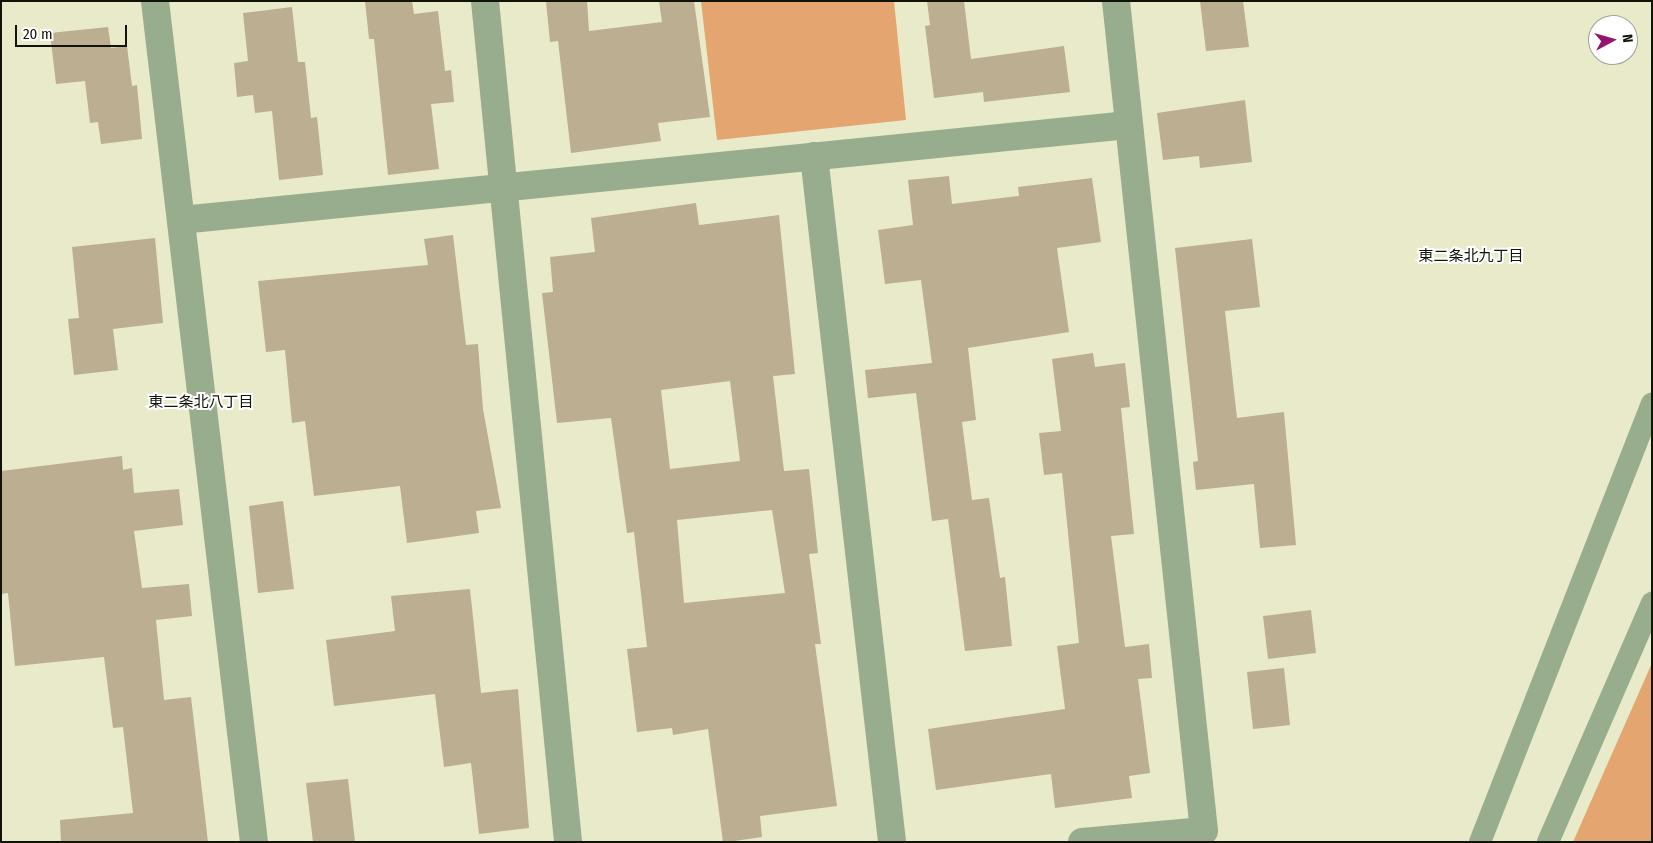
<!DOCTYPE html>
<meta charset="utf-8">
<style>
body{margin:0}
#map{position:relative;width:1653px;height:843px;overflow:hidden;background:#e8eac9;font-family:"Fira Sans Condensed","Noto Sans JP",sans-serif}
div>[style]{position:absolute}
.green>*{inset:0;background:#e4a571}
.building>*{inset:0;background:#bcae90}
.lane>*{height:22px;margin:-11px;padding:0 11px;transform-origin:11px;border-radius:11px;background:#98ac8e}
.street>*{height:28px;margin:-14px;padding:0 14px;transform-origin:14px;border-radius:14px;background:#98ac8e}
span{translate:-50% -50%;white-space:nowrap;text-align:center;line-height:1.15;-webkit-text-stroke:4px #fff;paint-order:stroke}
.neighbourhood-label{font-size:15px;color:#121307}
.frame{position:absolute;inset:0;border:2px solid #121307;pointer-events:none}
.north{position:absolute;left:1588px;top:15px;width:50px;height:50px;box-sizing:border-box;background:#fff;border:1px solid #a0a19c;border-radius:50%;rotate:84deg;font-size:14px;font-weight:700;line-height:20px;text-align:center;color:#121307}
.north::after{content:'';display:block;margin:auto;width:18px;height:22px;background:#94146e;clip-path:polygon(50% 0,100% 100%,50% 72%,0 100%)}
.scale{position:absolute;left:15px;top:25px;width:112px;height:22px;box-sizing:border-box;border:2px solid #121307;border-top:0;padding-left:6px;font-size:15px;line-height:18px;white-space:nowrap;color:#121307;-webkit-text-stroke:4px #fff;paint-order:stroke}
</style>
<div id="map">
<div class="green">
<div style="clip-path:polygon(701px 1px,894px 1px,906px 120px,717px 140px)"></div>
<div style="clip-path:polygon(1652px 663px,1652px 842px,1573px 842px)"></div>
</div>
<div class="building">
<div style="clip-path:polygon(365px 1px,412px 1px,414px 14px,438px 11px,445px 71px,451px 70px,454px 102px,431px 104px,439px 169px,388px 175px,374px 39px,369px 39px)"></div>
<div style="clip-path:polygon(546px 1px,587px 1px,589px 31px,662px 22px,659px 1px,694px 1px,710px 117px,658px 123px,661px 141px,571px 153px,558px 41px,550px 42px)"></div>
<div style="clip-path:polygon(927px 1px,964px 1px,971px 59px,1064px 46px,1070px 92px,984px 102px,983px 92px,934px 98px,925px 26px,930px 25px)"></div>
<div style="clip-path:polygon(1200px 1px,1243px 1px,1249px 47px,1206px 51px)"></div>
<div style="clip-path:polygon(292px 7px,298px 62px,305px 62px,311px 118px,317px 117px,323px 175px,279px 180px,272px 111px,255px 113px,253px 95px,237px 97px,234px 63px,248px 61px,243px 13px)"></div>
<div style="clip-path:polygon(108px 27px,111px 48px,127px 46px,132px 86px,137px 85px,142px 139px,101px 144px,98px 122px,90px 123px,85px 81px,56px 84px,50px 33px)"></div>
<div style="clip-path:polygon(1245px 100px,1252px 162px,1200px 168px,1199px 156px,1163px 160px,1157px 113px)"></div>
<div style="clip-path:polygon(949px 176px,952px 204px,1019px 196px,1018px 187px,1092px 178px,1101px 242px,1057px 248px,1069px 332px,968px 348px,976px 420px,962px 422px,972px 500px,989px 498px,1000px 578px,1005px 577px,1012px 646px,965px 651px,948px 519px,932px 521px,916px 393px,868px 398px,865px 370px,932px 363px,921px 280px,885px 284px,878px 230px,913px 225px,908px 180px)"></div>
<div style="clip-path:polygon(evenodd,696px 203px,699px 225px,779px 215px,795px 374px,773px 376px,784px 471px,809px 469px,818px 553px,809px 554px,821px 644px,815px 644px,837px 806px,760px 816px,762px 837px,728px 842px,723px 842px,708px 729px,673px 735px,672px 728px,637px 732px,627px 649px,647px 647px,634px 532px,627px 533px,611px 418px,557px 423px,542px 293px,553px 292px,550px 257px,595px 252px,591px 218px,696px 203px,730px 381px,740px 461px,670px 469px,661px 390px,730px 381px,696px 203px,772px 510px,785px 593px,684px 603px,677px 520px,772px 510px)"></div>
<div style="clip-path:polygon(453px 235px,466px 345px,478px 344px,483px 409px,501px 508px,476px 511px,479px 533px,407px 543px,400px 486px,314px 496px,305px 421px,292px 423px,285px 350px,266px 352px,258px 281px,428px 265px,424px 239px)"></div>
<div style="clip-path:polygon(155px 238px,163px 323px,113px 329px,118px 370px,74px 375px,68px 319px,79px 318px,72px 247px)"></div>
<div style="clip-path:polygon(1252px 239px,1260px 307px,1225px 311px,1237px 418px,1284px 412px,1296px 545px,1260px 548px,1254px 484px,1196px 490px,1193px 462px,1198px 461px,1175px 248px)"></div>
<div style="clip-path:polygon(1093px 353px,1095px 367px,1125px 363px,1130px 407px,1121px 408px,1134px 534px,1111px 536px,1125px 647px,1149px 644px,1152px 678px,1138px 679px,1150px 773px,1129px 776px,1132px 798px,1055px 808px,1051px 774px,936px 790px,928px 729px,1065px 709px,1057px 646px,1079px 643px,1062px 473px,1044px 475px,1039px 433px,1061px 431px,1052px 359px)"></div>
<div style="clip-path:polygon(122px 456px,123px 470px,132px 468px,134px 493px,179px 489px,183px 525px,134px 531px,142px 588px,189px 584px,192px 616px,156px 620px,164px 700px,191px 697px,208px 842px,61px 842px,60px 820px,133px 813px,123px 727px,113px 728px,104px 657px,15px 666px,8px 593px,1px 594px,1px 471px)"></div>
<div style="clip-path:polygon(283px 501px,294px 589px,258px 593px,249px 506px)"></div>
<div style="clip-path:polygon(470px 589px,481px 693px,518px 689px,529px 828px,479px 834px,471px 763px,444px 767px,435px 694px,334px 706px,326px 640px,395px 631px,391px 596px)"></div>
<div style="clip-path:polygon(1311px 610px,1316px 653px,1268px 659px,1263px 616px)"></div>
<div style="clip-path:polygon(1284px 668px,1290px 725px,1253px 729px,1247px 672px)"></div>
<div style="clip-path:polygon(348px 779px,355px 842px,313px 842px,306px 783px)"></div>
</div>
<div class="lane">
<div style="left:1480px;top:842px;width:471px;rotate:-68.6deg"></div>
<div style="left:1548px;top:842px;width:261px;rotate:-66.5deg"></div>
</div>
<div class="street">
<div style="left:155px;top:1px;width:847px;rotate:83.29deg"></div>
<div style="left:485px;top:1px;width:845px;rotate:84.36deg"></div>
<div style="left:814px;top:156px;width:690px;rotate:83.51deg"></div>
<div style="left:181px;top:220px;width:952px;rotate:-5.73deg"></div>
<div style="left:1082px;top:842px;width:122px;rotate:-5.2deg"></div>
<div style="left:1204px;top:831px;width:835px;rotate:-96.05deg"></div>
</div>
<div class="neighbourhood-label">
<span style="left:1471px;top:257px">東二条北九丁目</span>
<span style="left:201px;top:403px">東二条北八丁目</span>
</div>
<div class="frame"></div>
<div class="north">N</div>
<div class="scale">20 m</div>
</div>
